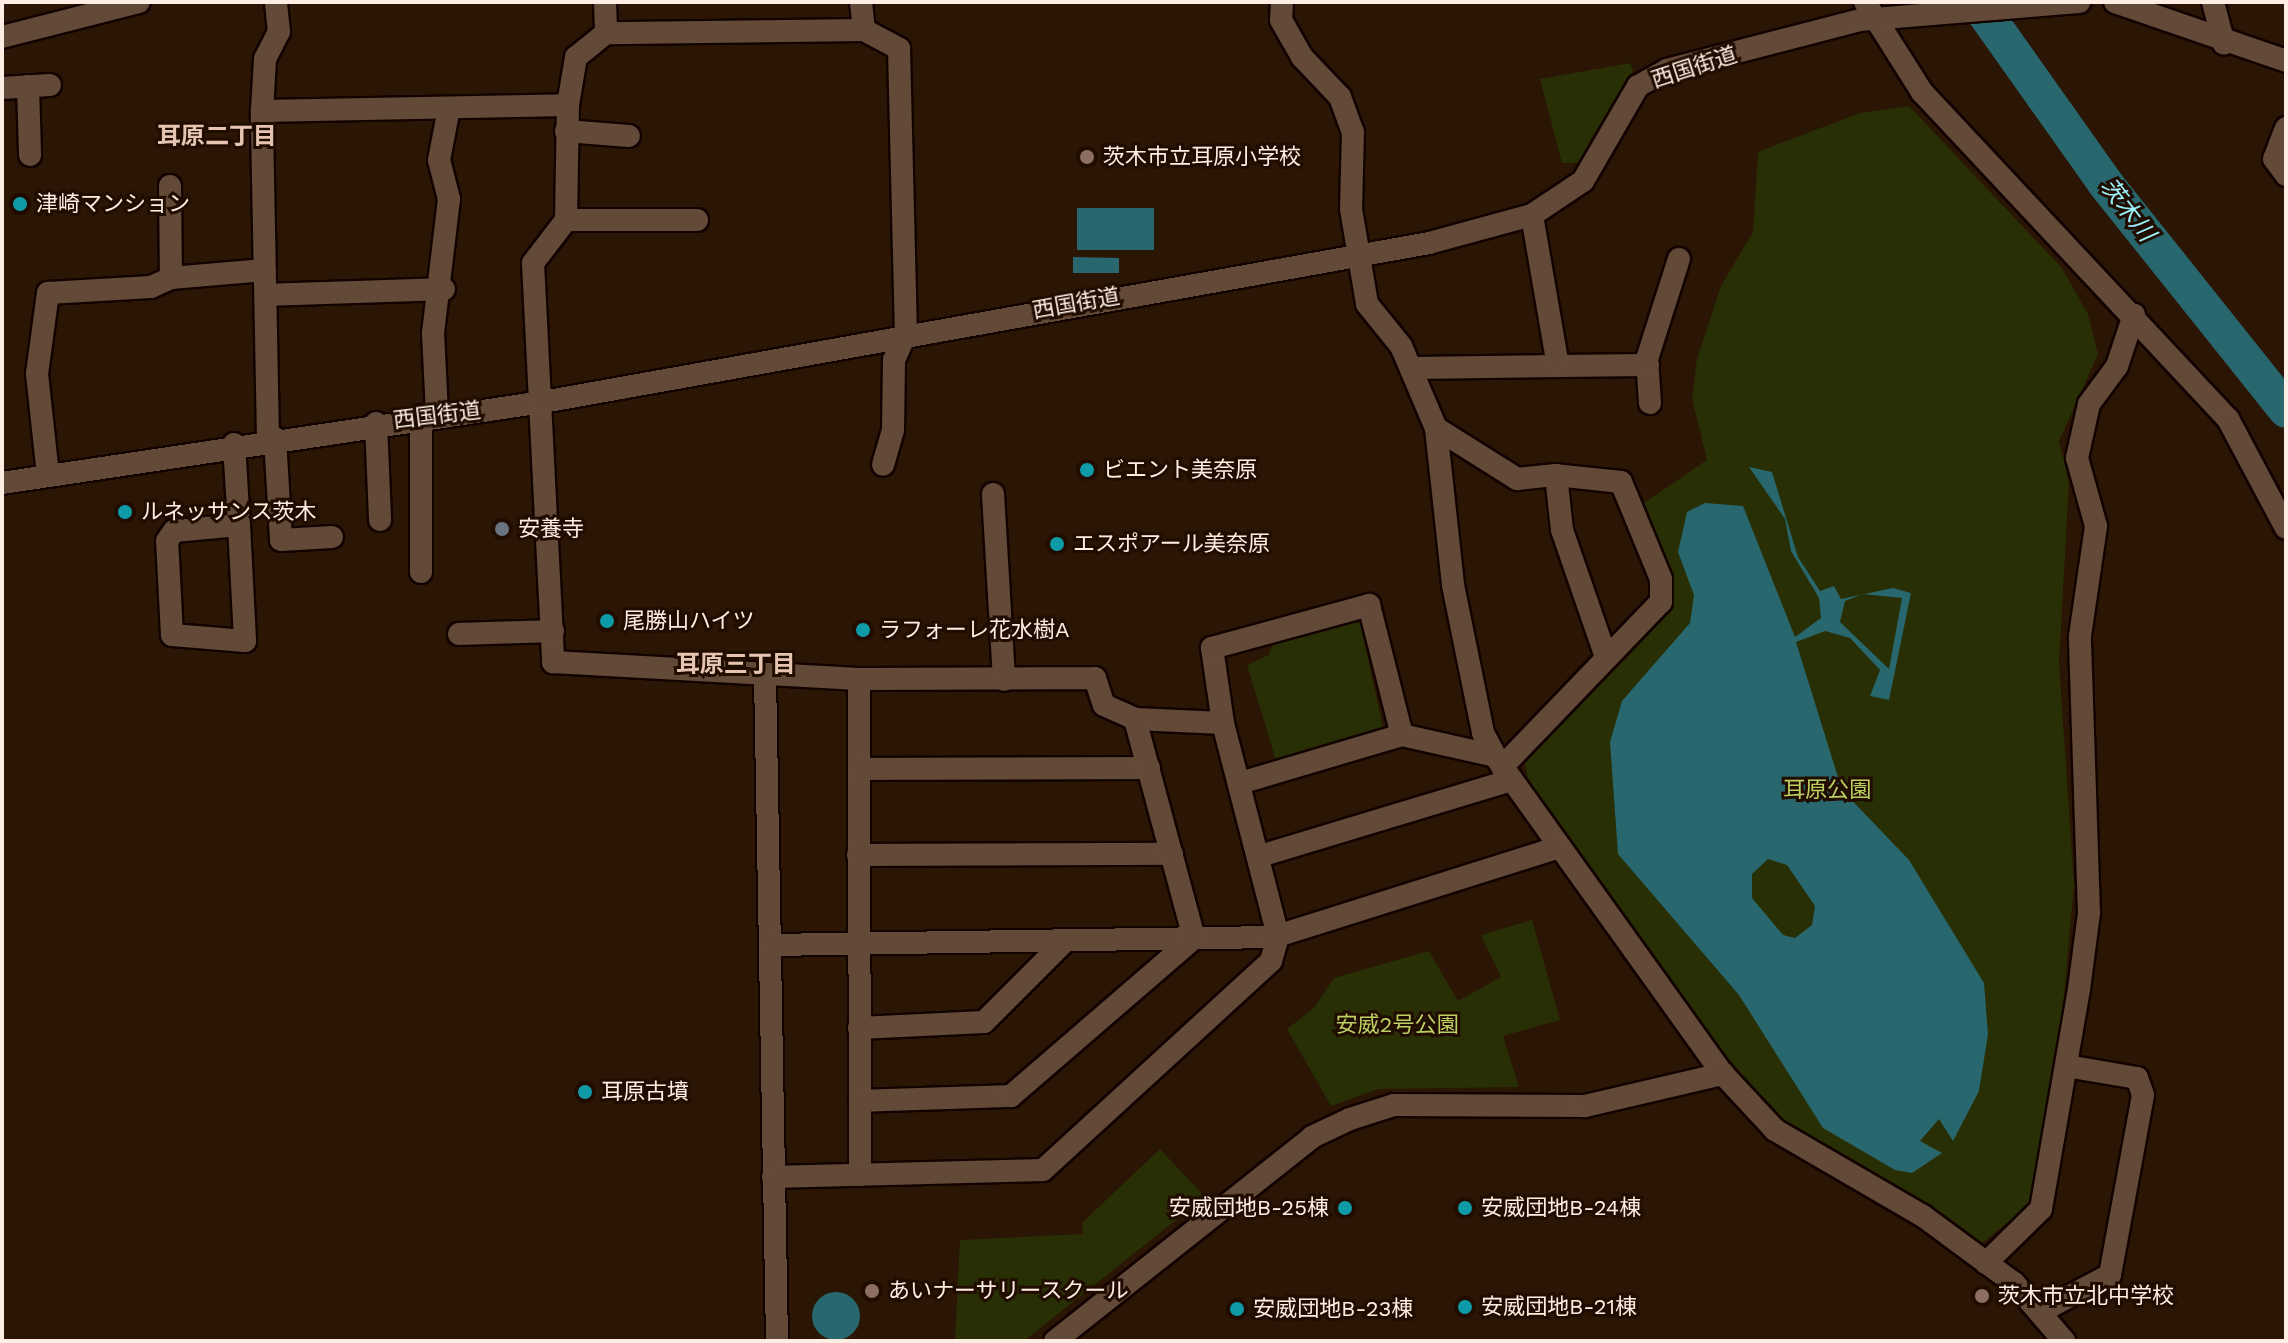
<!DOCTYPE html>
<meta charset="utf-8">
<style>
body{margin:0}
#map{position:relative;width:2288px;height:1343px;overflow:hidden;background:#2b1505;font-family:"Work Sans","Noto Sans JP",sans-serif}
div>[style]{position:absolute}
.green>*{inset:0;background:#292f04}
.water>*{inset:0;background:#27676d}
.round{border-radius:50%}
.river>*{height:36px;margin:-18px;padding:0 18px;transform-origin:18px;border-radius:18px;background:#27676d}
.roads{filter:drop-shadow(2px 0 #120200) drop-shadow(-2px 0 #120200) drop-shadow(0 2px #120200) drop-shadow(0 -2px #120200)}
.minor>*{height:22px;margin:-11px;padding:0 11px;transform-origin:11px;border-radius:11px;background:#634937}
.dots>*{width:22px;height:22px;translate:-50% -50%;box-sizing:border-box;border:4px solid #210c00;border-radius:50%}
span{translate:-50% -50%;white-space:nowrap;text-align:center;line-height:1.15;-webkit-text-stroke:6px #210c00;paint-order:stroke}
.street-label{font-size:22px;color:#feede3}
.poi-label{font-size:22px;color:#feede3}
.left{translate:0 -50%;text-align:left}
.right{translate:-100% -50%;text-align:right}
.park-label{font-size:22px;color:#bbd061}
.neighbourhood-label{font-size:24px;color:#e5c5b1;font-weight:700}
.water-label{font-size:24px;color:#9cf1fa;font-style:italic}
.frame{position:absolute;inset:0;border:4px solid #feede3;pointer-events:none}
</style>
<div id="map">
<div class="green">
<div style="clip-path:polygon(1630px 63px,1633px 71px,1581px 163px,1562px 163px,1540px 79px)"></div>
<div style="clip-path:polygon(1909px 106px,2061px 267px,2088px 314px,2098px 354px,2059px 441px,2069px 482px,2059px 663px,2074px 885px,2058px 1062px,2036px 1199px,1980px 1245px,1792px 1133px,1760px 1102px,1530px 789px,1523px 753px,1657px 621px,1641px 505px,1707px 460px,1692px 399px,1697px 359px,1721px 286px,1753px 232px,1758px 152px,1860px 113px)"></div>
<div style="clip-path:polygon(1360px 622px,1384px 732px,1278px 767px,1247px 665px,1269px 655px,1274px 641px)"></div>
<div style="clip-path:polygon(1532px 920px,1560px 1020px,1503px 1036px,1519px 1087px,1378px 1089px,1331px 1106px,1287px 1029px,1314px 1008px,1334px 978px,1429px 951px,1458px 1001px,1501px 977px,1481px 935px)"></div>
<div style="clip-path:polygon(1160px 1149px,1205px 1197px,1024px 1341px,955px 1341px,960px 1240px,1083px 1234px,1082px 1223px)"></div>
</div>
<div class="water">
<div style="clip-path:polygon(1077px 208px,1154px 208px,1154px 250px,1077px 250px)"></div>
<div style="clip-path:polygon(1073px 257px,1119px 258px,1119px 273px,1073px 273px)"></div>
<div style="clip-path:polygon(evenodd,1749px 467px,1772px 472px,1798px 557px,1820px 591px,1834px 586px,1841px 599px,1893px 588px,1911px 593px,1889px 700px,1870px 696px,1880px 670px,1850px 638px,1825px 631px,1796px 642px,1842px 790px,1909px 860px,1984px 983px,1988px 1034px,1979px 1091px,1953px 1141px,1939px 1119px,1920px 1141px,1942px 1153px,1912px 1173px,1895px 1170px,1823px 1128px,1739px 995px,1618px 854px,1610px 742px,1622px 701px,1690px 623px,1694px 595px,1678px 552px,1687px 512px,1705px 503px,1743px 506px,1795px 637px,1821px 618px,1819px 598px,1791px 551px,1785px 519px,1749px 467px,1863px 594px,1902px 598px,1889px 669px,1840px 622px,1845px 601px,1863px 594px,1749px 467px,1768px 859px,1787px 865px,1815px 906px,1812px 925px,1795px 938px,1783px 935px,1752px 898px,1752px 874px,1768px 859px)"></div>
<div class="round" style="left:812px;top:1292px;width:48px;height:48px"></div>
</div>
<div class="river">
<div style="left:1977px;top:2px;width:222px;rotate:54.7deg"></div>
<div style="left:2105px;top:183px;width:290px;rotate:51.4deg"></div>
</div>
<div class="roads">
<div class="minor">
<div style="left:605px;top:2px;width:31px;rotate:88deg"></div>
<div style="left:861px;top:2px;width:28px;rotate:84deg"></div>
<div style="left:864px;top:30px;width:40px;rotate:28deg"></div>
<div style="left:899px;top:49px;width:284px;rotate:88.6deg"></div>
<div style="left:906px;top:333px;width:30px;rotate:114deg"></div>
<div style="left:894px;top:360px;width:70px;rotate:90.8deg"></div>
<div style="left:893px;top:430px;width:36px;rotate:106deg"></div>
<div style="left:1282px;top:2px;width:18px;rotate:93deg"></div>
<div style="left:1281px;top:20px;width:43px;rotate:60.4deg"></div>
<div style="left:1302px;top:57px;width:55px;rotate:46.5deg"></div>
<div style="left:1340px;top:97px;width:37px;rotate:70deg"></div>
<div style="left:1353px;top:132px;width:77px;rotate:91.5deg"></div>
<div style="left:1351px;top:209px;width:96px;rotate:80.4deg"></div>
<div style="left:1367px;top:304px;width:54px;rotate:51deg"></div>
<div style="left:1401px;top:346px;width:89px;rotate:66.9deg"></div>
<div style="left:1436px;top:428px;width:158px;rotate:83.8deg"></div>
<div style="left:1453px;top:585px;width:151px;rotate:78.5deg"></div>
<div style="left:1483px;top:733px;width:26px;rotate:62deg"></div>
<div style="left:1495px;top:756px;width:391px;rotate:54.4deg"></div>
<div style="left:1723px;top:1074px;width:76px;rotate:47.1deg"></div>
<div style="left:1775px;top:1130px;width:171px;rotate:30.2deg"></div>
<div style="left:1923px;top:1216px;width:113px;rotate:36.4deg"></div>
<div style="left:2014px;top:1283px;width:77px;rotate:49.2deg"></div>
<div style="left:1865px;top:2px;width:107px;rotate:57.7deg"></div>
<div style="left:1922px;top:92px;width:448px;rotate:46.9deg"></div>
<div style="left:2228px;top:419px;width:123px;rotate:62deg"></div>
<div style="left:2115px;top:2px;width:181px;rotate:19deg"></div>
<div style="left:2213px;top:2px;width:43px;rotate:75.3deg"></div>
<div style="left:864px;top:30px;width:258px;rotate:179.3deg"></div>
<div style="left:606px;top:33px;width:38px;rotate:141deg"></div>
<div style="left:576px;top:57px;width:49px;rotate:99.5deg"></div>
<div style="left:568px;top:105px;width:115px;rotate:91deg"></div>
<div style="left:566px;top:220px;width:54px;rotate:127.5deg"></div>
<div style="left:533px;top:263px;width:400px;rotate:87.1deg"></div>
<div style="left:553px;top:662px;width:306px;rotate:3.2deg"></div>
<div style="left:859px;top:679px;width:236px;rotate:-0.2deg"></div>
<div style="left:1095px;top:678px;width:28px;rotate:72deg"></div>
<div style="left:1104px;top:705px;width:34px;rotate:24deg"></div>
<div style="left:1135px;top:719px;width:88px;rotate:2.6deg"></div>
<div style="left:2px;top:37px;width:141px;rotate:-14.3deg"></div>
<div style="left:28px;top:86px;width:69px;rotate:88.3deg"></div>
<div style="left:2px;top:88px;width:48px;rotate:-3.6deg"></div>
<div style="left:262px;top:111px;width:306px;rotate:-1.1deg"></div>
<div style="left:2286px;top:128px;width:33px;rotate:111deg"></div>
<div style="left:2274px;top:159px;width:20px;rotate:53deg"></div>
<div style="left:566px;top:131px;width:63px;rotate:4.5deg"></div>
<div style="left:170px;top:186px;width:92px;rotate:89.4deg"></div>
<div style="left:171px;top:278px;width:94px;rotate:-4.9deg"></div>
<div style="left:566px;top:220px;width:131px"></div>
<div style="left:267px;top:295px;width:177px;rotate:-1.9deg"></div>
<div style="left:1558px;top:366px;width:90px;rotate:-0.6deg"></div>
<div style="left:1413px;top:368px;width:145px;rotate:-0.8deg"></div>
<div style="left:1558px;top:366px;width:153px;rotate:-99.8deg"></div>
<div style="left:1650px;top:403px;width:44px;rotate:-93.9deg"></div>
<div style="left:1647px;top:359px;width:105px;rotate:-72.3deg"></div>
<div style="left:437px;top:414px;width:81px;rotate:-92.8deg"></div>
<div style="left:433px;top:333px;width:135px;rotate:-83.2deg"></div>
<div style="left:449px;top:199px;width:40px;rotate:-104.4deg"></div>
<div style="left:439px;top:160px;width:53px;rotate:-79.1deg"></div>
<div style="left:421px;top:416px;width:156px;rotate:90deg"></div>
<div style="left:376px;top:423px;width:97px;rotate:87.6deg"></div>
<div style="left:1436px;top:428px;width:96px;rotate:32.2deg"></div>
<div style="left:1517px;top:479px;width:39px;rotate:-6deg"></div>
<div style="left:1556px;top:475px;width:55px;rotate:83.8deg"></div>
<div style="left:1562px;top:530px;width:134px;rotate:70.9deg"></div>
<div style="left:268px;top:438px;width:327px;rotate:-91.1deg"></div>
<div style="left:262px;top:111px;width:52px;rotate:-86.7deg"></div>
<div style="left:265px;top:59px;width:30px;rotate:-63deg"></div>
<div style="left:279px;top:32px;width:30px;rotate:-96deg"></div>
<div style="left:275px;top:438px;width:102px;rotate:86.6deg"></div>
<div style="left:281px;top:540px;width:51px;rotate:-3.4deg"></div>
<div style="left:234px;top:444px;width:81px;rotate:86.5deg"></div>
<div style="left:239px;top:525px;width:116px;rotate:87deg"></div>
<div style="left:245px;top:641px;width:73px;rotate:-175.3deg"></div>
<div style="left:172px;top:635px;width:94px;rotate:-93deg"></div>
<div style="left:167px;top:541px;width:12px;rotate:-55deg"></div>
<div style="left:174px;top:531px;width:65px;rotate:-5.3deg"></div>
<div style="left:48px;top:475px;width:102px;rotate:-96.2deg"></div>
<div style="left:37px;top:374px;width:82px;rotate:-82.3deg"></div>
<div style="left:48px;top:293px;width:103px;rotate:-3.3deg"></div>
<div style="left:151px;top:287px;width:22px;rotate:-24deg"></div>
<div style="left:2px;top:483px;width:547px;rotate:-8.52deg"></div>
<div style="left:543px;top:402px;width:900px;rotate:-10.17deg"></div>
<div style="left:1429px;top:243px;width:107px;rotate:-15.2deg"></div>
<div style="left:1532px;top:215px;width:61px;rotate:-33.7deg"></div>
<div style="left:1583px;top:181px;width:110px;rotate:-59.9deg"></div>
<div style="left:1638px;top:86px;width:33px;rotate:-29deg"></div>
<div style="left:1667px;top:70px;width:200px;rotate:-14.5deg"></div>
<div style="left:1861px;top:20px;width:219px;rotate:-4.7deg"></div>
<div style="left:993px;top:494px;width:186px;rotate:86.6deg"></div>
<div style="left:459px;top:634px;width:94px;rotate:-1.8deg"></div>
<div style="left:765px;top:674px;width:667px;rotate:88.97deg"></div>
<div style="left:859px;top:679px;width:496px;rotate:89.9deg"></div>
<div style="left:1502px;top:767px;width:229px;rotate:-46.1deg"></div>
<div style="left:1661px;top:602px;width:23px;rotate:-90deg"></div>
<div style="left:1661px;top:579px;width:105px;rotate:-112.4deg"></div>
<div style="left:1621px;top:482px;width:65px;rotate:-173.9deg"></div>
<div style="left:859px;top:769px;width:290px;rotate:-0.2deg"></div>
<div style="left:1240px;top:783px;width:169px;rotate:-16.5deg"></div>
<div style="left:1402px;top:735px;width:95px;rotate:12.7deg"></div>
<div style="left:858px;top:855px;width:314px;rotate:-0.2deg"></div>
<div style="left:1260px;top:856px;width:262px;rotate:-16.8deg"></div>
<div style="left:770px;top:945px;width:504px;rotate:-0.91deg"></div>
<div style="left:1274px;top:937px;width:296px;rotate:-17.5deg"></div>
<div style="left:859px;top:1028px;width:125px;rotate:-2.7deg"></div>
<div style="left:984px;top:1022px;width:116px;rotate:-45deg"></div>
<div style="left:860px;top:1101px;width:151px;rotate:-1.9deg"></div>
<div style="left:1011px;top:1096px;width:242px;rotate:-40.8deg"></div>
<div style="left:1194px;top:938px;width:227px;rotate:-105.1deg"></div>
<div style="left:773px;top:1177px;width:270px;rotate:-1.5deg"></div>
<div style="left:1043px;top:1170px;width:309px;rotate:-42.5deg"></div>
<div style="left:1271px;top:961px;width:26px;rotate:-74deg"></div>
<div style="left:1278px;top:936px;width:220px;rotate:-104.5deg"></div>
<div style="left:1223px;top:723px;width:76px;rotate:-98.3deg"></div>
<div style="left:1212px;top:648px;width:163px;rotate:-15.3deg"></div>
<div style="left:1369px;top:605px;width:134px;rotate:75.8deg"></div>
<div style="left:1986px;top:1263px;width:77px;rotate:-44.5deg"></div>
<div style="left:2041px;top:1209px;width:223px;rotate:-80.2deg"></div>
<div style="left:2079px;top:989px;width:77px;rotate:-82.5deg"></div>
<div style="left:2089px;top:913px;width:277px;rotate:-91.9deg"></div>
<div style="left:2080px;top:636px;width:111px;rotate:-81.7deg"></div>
<div style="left:2096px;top:526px;width:71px;rotate:-105.6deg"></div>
<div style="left:2077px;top:458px;width:55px;rotate:-77.5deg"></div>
<div style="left:2089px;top:404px;width:47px;rotate:-53.6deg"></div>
<div style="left:2117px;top:366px;width:54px;rotate:-71.6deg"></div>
<div style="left:2040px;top:1312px;width:79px;rotate:-27.9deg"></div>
<div style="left:2110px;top:1275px;width:183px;rotate:-79.6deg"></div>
<div style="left:2143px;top:1095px;width:18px;rotate:-109deg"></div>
<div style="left:2137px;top:1078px;width:71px;rotate:-170.3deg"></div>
<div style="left:1055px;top:1341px;width:328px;rotate:-38.4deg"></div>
<div style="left:1312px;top:1137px;width:42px;rotate:-25.3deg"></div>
<div style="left:1350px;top:1119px;width:46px;rotate:-17.7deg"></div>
<div style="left:1394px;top:1105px;width:191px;rotate:0.3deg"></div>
<div style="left:1585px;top:1106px;width:142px;rotate:-13.1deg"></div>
</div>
</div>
<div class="dots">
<div style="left:1087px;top:157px;background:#8d6e63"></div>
<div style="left:20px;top:204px;background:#0f9aa8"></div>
<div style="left:1087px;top:470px;background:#0f9aa8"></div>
<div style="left:125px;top:512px;background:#0f9aa8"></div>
<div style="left:502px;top:529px;background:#6b7280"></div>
<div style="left:1057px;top:544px;background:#0f9aa8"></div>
<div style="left:607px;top:621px;background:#0f9aa8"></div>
<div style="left:863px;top:630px;background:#0f9aa8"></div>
<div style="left:585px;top:1092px;background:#0f9aa8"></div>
<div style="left:1345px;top:1208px;background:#0f9aa8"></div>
<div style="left:1465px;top:1208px;background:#0f9aa8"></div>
<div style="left:872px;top:1291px;background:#8d6e63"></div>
<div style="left:1982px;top:1296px;background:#8d6e63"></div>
<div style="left:1465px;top:1307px;background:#0f9aa8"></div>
<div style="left:1237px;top:1309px;background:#0f9aa8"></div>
</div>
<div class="street-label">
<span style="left:1694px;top:67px;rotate:-18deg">西国街道</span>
<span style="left:1076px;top:303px;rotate:-10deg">西国街道</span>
<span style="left:437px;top:415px;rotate:-7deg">西国街道</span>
</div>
<div class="poi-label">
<span class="left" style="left:1103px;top:157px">茨木市立耳原小学校</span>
<span class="left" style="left:36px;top:204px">津崎マンション</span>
<span class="left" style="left:1103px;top:470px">ビエント美奈原</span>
<span class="left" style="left:141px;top:512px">ルネッサンス茨木</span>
<span class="left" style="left:518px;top:529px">安養寺</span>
<span class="left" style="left:1073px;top:544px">エスポアール美奈原</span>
<span class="left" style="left:623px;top:621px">尾勝山ハイツ</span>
<span class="left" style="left:879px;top:630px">ラフォーレ花水樹A</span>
<span class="left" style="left:601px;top:1092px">耳原古墳</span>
<span class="right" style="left:1329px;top:1208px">安威団地B-25棟</span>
<span class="left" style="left:1481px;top:1208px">安威団地B-24棟</span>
<span class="left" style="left:888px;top:1291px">あいナーサリースクール</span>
<span class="left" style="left:1998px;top:1296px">茨木市立北中学校</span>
<span class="left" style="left:1481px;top:1307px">安威団地B-21棟</span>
<span class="left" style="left:1253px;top:1309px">安威団地B-23棟</span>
</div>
<div class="park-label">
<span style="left:1827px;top:790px">耳原公園</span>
<span style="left:1397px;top:1025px">安威2号公園</span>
</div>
<div class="neighbourhood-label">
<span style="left:217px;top:137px">耳原二丁目</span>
<span style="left:736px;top:665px">耳原三丁目</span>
</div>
<div class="water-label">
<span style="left:2127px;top:210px;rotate:52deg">茨木川</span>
</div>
<div class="frame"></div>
</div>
